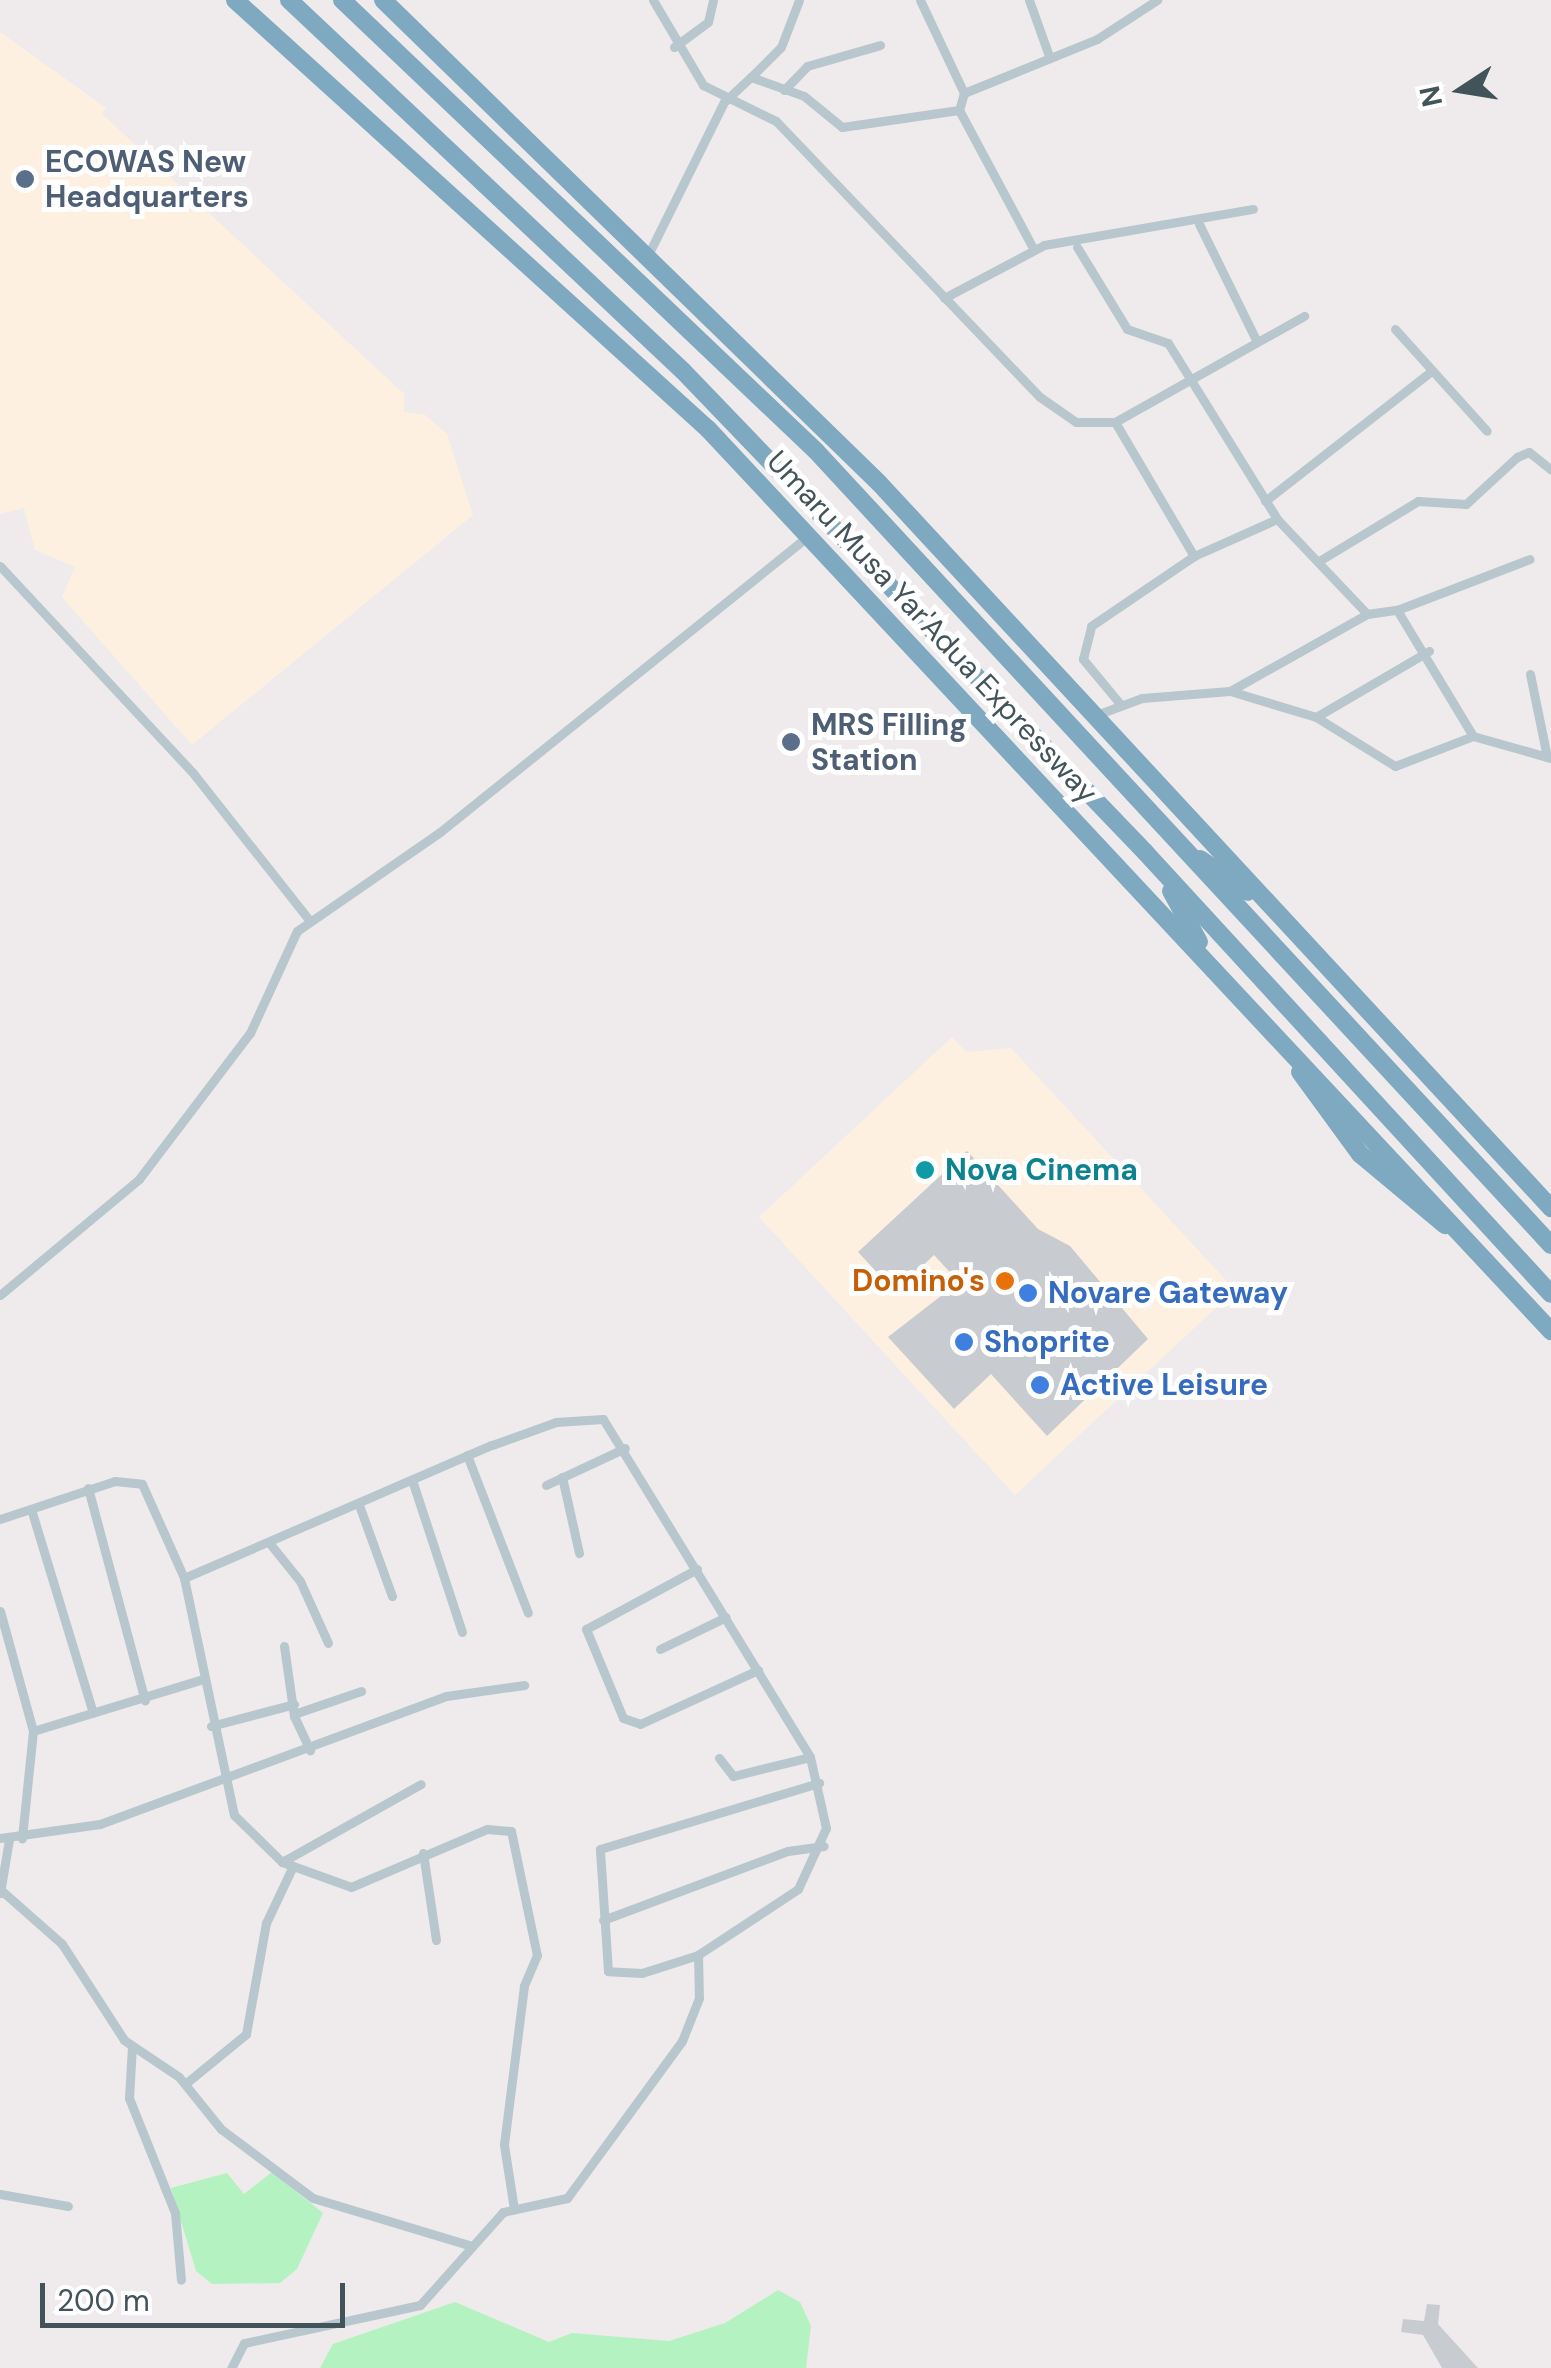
<!DOCTYPE html>
<style>
body{margin:0}
#map{position:relative;width:1551px;height:2368px;overflow:hidden;background:#efebec;font-family:"DM Sans",sans-serif}
div>[style]{position:absolute}
.commercial>*{inset:0;background:#fdf0e1}
.green>*{inset:0;background:#b4f2c1}
.building>*{inset:0;background:#c8ccd1}
.street>*{height:9px;margin:-4.5px;padding:0 4.5px;transform-origin:4.5px;border-radius:4.5px;background:#b8c7cd}
.highway>*{height:18px;margin:-9px;padding:0 9px;transform-origin:9px;border-radius:9px;background:#7ea9c0}
.dots>*{width:28px;height:28px;translate:-50% -50%;box-sizing:border-box;border:5px solid #fff;border-radius:50%}
span{translate:-50% -50%;white-space:nowrap;text-align:center;line-height:1.15;-webkit-text-stroke:10px #fff;paint-order:stroke}
.service-label{font-size:30px;color:#4e5e75;font-weight:700}
.left{translate:0 -50%;text-align:left}
.street-label{font-size:30px;color:#43535a}
.culture-label{font-size:30px;color:#0d838f;font-weight:700}
.food-label{font-size:30px;color:#c56008;font-weight:700}
.right{translate:-100% -50%;text-align:right}
.shop-label{font-size:30px;color:#366cbe;font-weight:700}
.north{position:absolute;left:1411px;top:40px;width:100px;height:100px;-webkit-text-stroke:8px #fff;paint-order:stroke;rotate:258deg;font-size:28px;font-weight:700;line-height:40px;text-align:center;color:#43535a}
.north::after{content:'';display:block;margin:auto;width:35px;height:45px;background:#43535a;clip-path:polygon(50% 0,100% 100%,50% 72%,0 100%)}
.scale{position:absolute;left:40px;top:2283px;width:305px;height:45px;box-sizing:border-box;border:5px solid #43535a;border-top:0;padding-left:12px;font-size:30px;line-height:35px;white-space:nowrap;color:#43535a;-webkit-text-stroke:8px #fff;paint-order:stroke}
</style>
<div id="map">
<div class="commercial">
<div style="clip-path:polygon(0 32px,106px 108px,102px 114px,404px 394px,404px 412px,425px 415px,447px 434px,473px 515px,192px 745px,62px 597px,75px 567px,35px 550px,24px 508px,0 514px)"></div>
<div style="clip-path:polygon(952px 1037px,966px 1052px,1011px 1048px,1235px 1290px,1015px 1495px,759px 1217px)"></div>
</div>
<div class="green">
<div style="clip-path:polygon(272px 2172px,323px 2213px,297px 2269px,280px 2283px,212px 2284px,196px 2271px,171px 2188px,227px 2173px,244px 2194px)"></div>
<div style="clip-path:polygon(778px 2290px,800px 2302px,811px 2326px,806px 2368px,320px 2368px,333px 2344px,455px 2302px,549px 2342px,572px 2333px,669px 2341px,725px 2323px)"></div>
</div>
<div class="building">
<div style="clip-path:polygon(967px 1151px,1038px 1229px,1070px 1246px,1148px 1339px,1047px 1436px,991px 1374px,954px 1409px,888px 1337px,959px 1282px,934px 1255px,895px 1292px,858px 1252px)"></div>
<div style="clip-path:polygon(1427px 2304px,1440px 2305px,1438px 2324px,1478px 2368px,1442px 2368px,1423px 2335px,1401px 2332px,1403px 2319px,1424px 2321px)"></div>
</div>
<div class="street">
<div style="left:653px;top:0;width:99px;rotate:59.5deg"></div>
<div style="left:703px;top:85px;width:81px;rotate:26.3deg"></div>
<div style="left:776px;top:121px;width:382px;rotate:46.3deg"></div>
<div style="left:1040px;top:397px;width:44px;rotate:34.8deg"></div>
<div style="left:1076px;top:422px;width:39px"></div>
<div style="left:1115px;top:422px;width:156px;rotate:59.5deg"></div>
<div style="left:920px;top:0;width:103px;rotate:64.7deg"></div>
<div style="left:964px;top:93px;width:18px;rotate:106deg"></div>
<div style="left:959px;top:110px;width:159px;rotate:61.8deg"></div>
<div style="left:1029px;top:0;width:59px;rotate:70.3deg"></div>
<div style="left:674px;top:47px;width:42px;rotate:-36.3deg"></div>
<div style="left:708px;top:22px;width:23px;rotate:-77deg"></div>
<div style="left:751px;top:77px;width:42px;rotate:-45deg"></div>
<div style="left:781px;top:47px;width:50px;rotate:-69deg"></div>
<div style="left:784px;top:90px;width:33px;rotate:-46deg"></div>
<div style="left:807px;top:66px;width:76px;rotate:-16deg"></div>
<div style="left:964px;top:93px;width:144px;rotate:-22.1deg"></div>
<div style="left:1097px;top:39px;width:72px;rotate:-33deg"></div>
<div style="left:1199px;top:224px;width:127px;rotate:63.8deg"></div>
<div style="left:1077px;top:247px;width:96px;rotate:58.6deg"></div>
<div style="left:1127px;top:329px;width:43px;rotate:18.9deg"></div>
<div style="left:1168px;top:343px;width:207px;rotate:58.2deg"></div>
<div style="left:1277px;top:519px;width:131px;rotate:46.5deg"></div>
<div style="left:649px;top:253px;width:169px;rotate:-63.6deg"></div>
<div style="left:724px;top:102px;width:37px;rotate:-43deg"></div>
<div style="left:751px;top:77px;width:56px;rotate:19.7deg"></div>
<div style="left:804px;top:96px;width:49px;rotate:39.2deg"></div>
<div style="left:842px;top:127px;width:118px;rotate:-8.3deg"></div>
<div style="left:944px;top:298px;width:113px;rotate:-27.9deg"></div>
<div style="left:1044px;top:245px;width:212px;rotate:-9.8deg"></div>
<div style="left:1395px;top:329px;width:137px;rotate:48deg"></div>
<div style="left:1115px;top:422px;width:217px;rotate:-29.3deg"></div>
<div style="left:1265px;top:501px;width:208px;rotate:-38deg"></div>
<div style="left:1319px;top:561px;width:116px;rotate:-31.2deg"></div>
<div style="left:1418px;top:501px;width:48px;rotate:3.6deg"></div>
<div style="left:1466px;top:504px;width:69px;rotate:-42.7deg"></div>
<div style="left:1517px;top:457px;width:13px;rotate:-23deg"></div>
<div style="left:1529px;top:452px;width:28px;rotate:39deg"></div>
<div style="left:0;top:566px;width:283px;rotate:47deg"></div>
<div style="left:193px;top:773px;width:189px;rotate:51.7deg"></div>
<div style="left:1397px;top:610px;width:142px;rotate:-21deg"></div>
<div style="left:1530px;top:674px;width:85px;rotate:78.4deg"></div>
<div style="left:1230px;top:691px;width:90px;rotate:16.8deg"></div>
<div style="left:1316px;top:717px;width:93px;rotate:31.8deg"></div>
<div style="left:1395px;top:766px;width:84px;rotate:-21deg"></div>
<div style="left:1121px;top:705px;width:60px;rotate:-129.6deg"></div>
<div style="left:1083px;top:659px;width:34px;rotate:-76deg"></div>
<div style="left:1091px;top:626px;width:125px;rotate:-34.2deg"></div>
<div style="left:1194px;top:556px;width:91px;rotate:-24deg"></div>
<div style="left:1096px;top:715px;width:49px;rotate:-20.3deg"></div>
<div style="left:1142px;top:698px;width:88px;rotate:-4.5deg"></div>
<div style="left:1230px;top:691px;width:157px;rotate:-29.3deg"></div>
<div style="left:1367px;top:614px;width:30px;rotate:-8deg"></div>
<div style="left:1397px;top:610px;width:147px;rotate:58.9deg"></div>
<div style="left:1473px;top:736px;width:81px;rotate:15.8deg"></div>
<div style="left:1316px;top:717px;width:131px;rotate:-30.3deg"></div>
<div style="left:0;top:1295px;width:181px;rotate:-39.8deg"></div>
<div style="left:139px;top:1179px;width:183px;rotate:-52.8deg"></div>
<div style="left:250px;top:1033px;width:112px;rotate:-65.3deg"></div>
<div style="left:297px;top:931px;width:174px;rotate:-34.7deg"></div>
<div style="left:440px;top:832px;width:471px;rotate:-38.8deg"></div>
<div style="left:467px;top:1455px;width:169px;rotate:68.9deg"></div>
<div style="left:562px;top:1477px;width:78px;rotate:77.4deg"></div>
<div style="left:412px;top:1480px;width:160px;rotate:71.8deg"></div>
<div style="left:546px;top:1485px;width:87px;rotate:-25.1deg"></div>
<div style="left:88px;top:1488px;width:220px;rotate:75deg"></div>
<div style="left:359px;top:1505px;width:97px;rotate:70.1deg"></div>
<div style="left:31px;top:1509px;width:213px;rotate:73.1deg"></div>
<div style="left:0;top:1519px;width:121px;rotate:-18.3deg"></div>
<div style="left:115px;top:1481px;width:27px;rotate:6deg"></div>
<div style="left:142px;top:1484px;width:103px;rotate:65.9deg"></div>
<div style="left:184px;top:1578px;width:242px;rotate:78.1deg"></div>
<div style="left:234px;top:1815px;width:67px;rotate:44.4deg"></div>
<div style="left:282px;top:1862px;width:73px;rotate:19.9deg"></div>
<div style="left:351px;top:1887px;width:148px;rotate:-23.1deg"></div>
<div style="left:487px;top:1829px;width:24px;rotate:5deg"></div>
<div style="left:511px;top:1831px;width:127px;rotate:78.2deg"></div>
<div style="left:537px;top:1955px;width:34px;rotate:113deg"></div>
<div style="left:524px;top:1986px;width:160px;rotate:97.2deg"></div>
<div style="left:504px;top:2145px;width:65px;rotate:81.1deg"></div>
<div style="left:271px;top:1545px;width:46px;rotate:51.1deg"></div>
<div style="left:300px;top:1581px;width:68px;rotate:65.7deg"></div>
<div style="left:697px;top:1569px;width:126px;rotate:151.6deg"></div>
<div style="left:586px;top:1629px;width:96px;rotate:67.4deg"></div>
<div style="left:623px;top:1718px;width:18px;rotate:19deg"></div>
<div style="left:640px;top:1724px;width:130px;rotate:-24.6deg"></div>
<div style="left:184px;top:1578px;width:335px;rotate:-23.4deg"></div>
<div style="left:492px;top:1445px;width:68px;rotate:-19.8deg"></div>
<div style="left:556px;top:1422px;width:47px;rotate:-3.7deg"></div>
<div style="left:603px;top:1419px;width:396px;rotate:58.5deg"></div>
<div style="left:810px;top:1757px;width:73px;rotate:77.3deg"></div>
<div style="left:826px;top:1828px;width:67px;rotate:114.7deg"></div>
<div style="left:798px;top:1889px;width:120px;rotate:146.6deg"></div>
<div style="left:698px;top:1955px;width:43px;rotate:88.7deg"></div>
<div style="left:699px;top:1998px;width:46px;rotate:111.6deg"></div>
<div style="left:682px;top:2041px;width:195px;rotate:126.2deg"></div>
<div style="left:567px;top:2198px;width:66px;rotate:167.7deg"></div>
<div style="left:503px;top:2212px;width:125px;rotate:131.7deg"></div>
<div style="left:420px;top:2305px;width:180px;rotate:167.8deg"></div>
<div style="left:244px;top:2343px;width:28px;rotate:117deg"></div>
<div style="left:0;top:1611px;width:124px;rotate:74.6deg"></div>
<div style="left:33px;top:1731px;width:108px;rotate:95.9deg"></div>
<div style="left:284px;top:1646px;width:71px;rotate:81.9deg"></div>
<div style="left:294px;top:1716px;width:38px;rotate:65deg"></div>
<div style="left:660px;top:1649px;width:73px;rotate:-25.9deg"></div>
<div style="left:294px;top:1714px;width:71px;rotate:-18.9deg"></div>
<div style="left:211px;top:1726px;width:86px;rotate:-14.8deg"></div>
<div style="left:33px;top:1731px;width:175px;rotate:-17deg"></div>
<div style="left:719px;top:1758px;width:23px;rotate:52deg"></div>
<div style="left:733px;top:1776px;width:79px;rotate:-13.9deg"></div>
<div style="left:0;top:1838px;width:101px;rotate:-8deg"></div>
<div style="left:100px;top:1824px;width:369px;rotate:-20.3deg"></div>
<div style="left:446px;top:1696px;width:79px;rotate:-8deg"></div>
<div style="left:423px;top:1853px;width:88px;rotate:81.5deg"></div>
<div style="left:282px;top:1862px;width:159px;rotate:-29.3deg"></div>
<div style="left:1px;top:1890px;width:81px;rotate:41.5deg"></div>
<div style="left:62px;top:1944px;width:114px;rotate:57.1deg"></div>
<div style="left:124px;top:2040px;width:66px;rotate:33.9deg"></div>
<div style="left:179px;top:2077px;width:67px;rotate:51.1deg"></div>
<div style="left:221px;top:2129px;width:115px;rotate:36.9deg"></div>
<div style="left:313px;top:2198px;width:163px;rotate:16.8deg"></div>
<div style="left:0;top:1893px;width:55px;rotate:-80.5deg"></div>
<div style="left:603px;top:1920px;width:197px;rotate:-20.5deg"></div>
<div style="left:788px;top:1851px;width:36px;rotate:-8deg"></div>
<div style="left:698px;top:1955px;width:59px;rotate:162.2deg"></div>
<div style="left:642px;top:1973px;width:34px;rotate:-177deg"></div>
<div style="left:608px;top:1971px;width:122px;rotate:-93.8deg"></div>
<div style="left:600px;top:1849px;width:229px;rotate:-16.8deg"></div>
<div style="left:132px;top:2046px;width:52px;rotate:93.3deg"></div>
<div style="left:129px;top:2098px;width:124px;rotate:68.2deg"></div>
<div style="left:175px;top:2213px;width:67px;rotate:84.9deg"></div>
<div style="left:185px;top:2084px;width:79px;rotate:-39.3deg"></div>
<div style="left:246px;top:2034px;width:113px;rotate:-79.8deg"></div>
<div style="left:266px;top:1923px;width:63px;rotate:-64.7deg"></div>
<div style="left:0;top:2194px;width:69px;rotate:10deg"></div>
</div>
<div class="highway">
<div style="left:235px;top:0;width:639px;rotate:42.21deg"></div>
<div style="left:708px;top:429px;width:1235px;rotate:46.94deg"></div>
<div style="left:289px;top:0;width:541px;rotate:43.28deg"></div>
<div style="left:683px;top:371px;width:667px;rotate:46.15deg"></div>
<div style="left:1145px;top:852px;width:600px;rotate:47.43deg"></div>
<div style="left:342px;top:0;width:654px;rotate:43.58deg"></div>
<div style="left:816px;top:451px;width:1082px;rotate:47.21deg"></div>
<div style="left:383px;top:0;width:692px;rotate:44.24deg"></div>
<div style="left:879px;top:483px;width:989px;rotate:47.17deg"></div>
<div style="left:1200px;top:859px;width:58px;rotate:34.5deg"></div>
<div style="left:1171px;top:891px;width:58px;rotate:61.2deg"></div>
<div style="left:1300px;top:1072px;width:102px;rotate:53.8deg"></div>
<div style="left:1360px;top:1154px;width:111px;rotate:39.9deg"></div>
</div>
<div class="dots">
<div style="left:25px;top:179px;background:#5c6f8a"></div>
<div style="left:791px;top:742px;background:#5c6f8a"></div>
<div style="left:925px;top:1170px;background:#0f9aa8"></div>
<div style="left:1005px;top:1281px;background:#e8710a"></div>
<div style="left:1028px;top:1293px;background:#3f7fe0"></div>
<div style="left:964px;top:1342px;background:#3f7fe0"></div>
<div style="left:1040px;top:1385px;background:#3f7fe0"></div>
</div>
<div class="service-label">
<span class="left" style="left:45px;top:179px">ECOWAS New<br>Headquarters</span>
<span class="left" style="left:811px;top:742px">MRS Filling<br>Station</span>
</div>
<div class="street-label">
<span style="left:932px;top:627px;rotate:47deg">Umaru Musa Yar'Adua Expressway</span>
</div>
<div class="culture-label">
<span class="left" style="left:945px;top:1170px">Nova Cinema</span>
</div>
<div class="food-label">
<span class="right" style="left:985px;top:1281px">Domino's</span>
</div>
<div class="shop-label">
<span class="left" style="left:1048px;top:1293px">Novare Gateway</span>
<span class="left" style="left:984px;top:1342px">Shoprite</span>
<span class="left" style="left:1060px;top:1385px">Active Leisure</span>
</div>
<div class="north">N</div>
<div class="scale">200 m</div>
</div>
